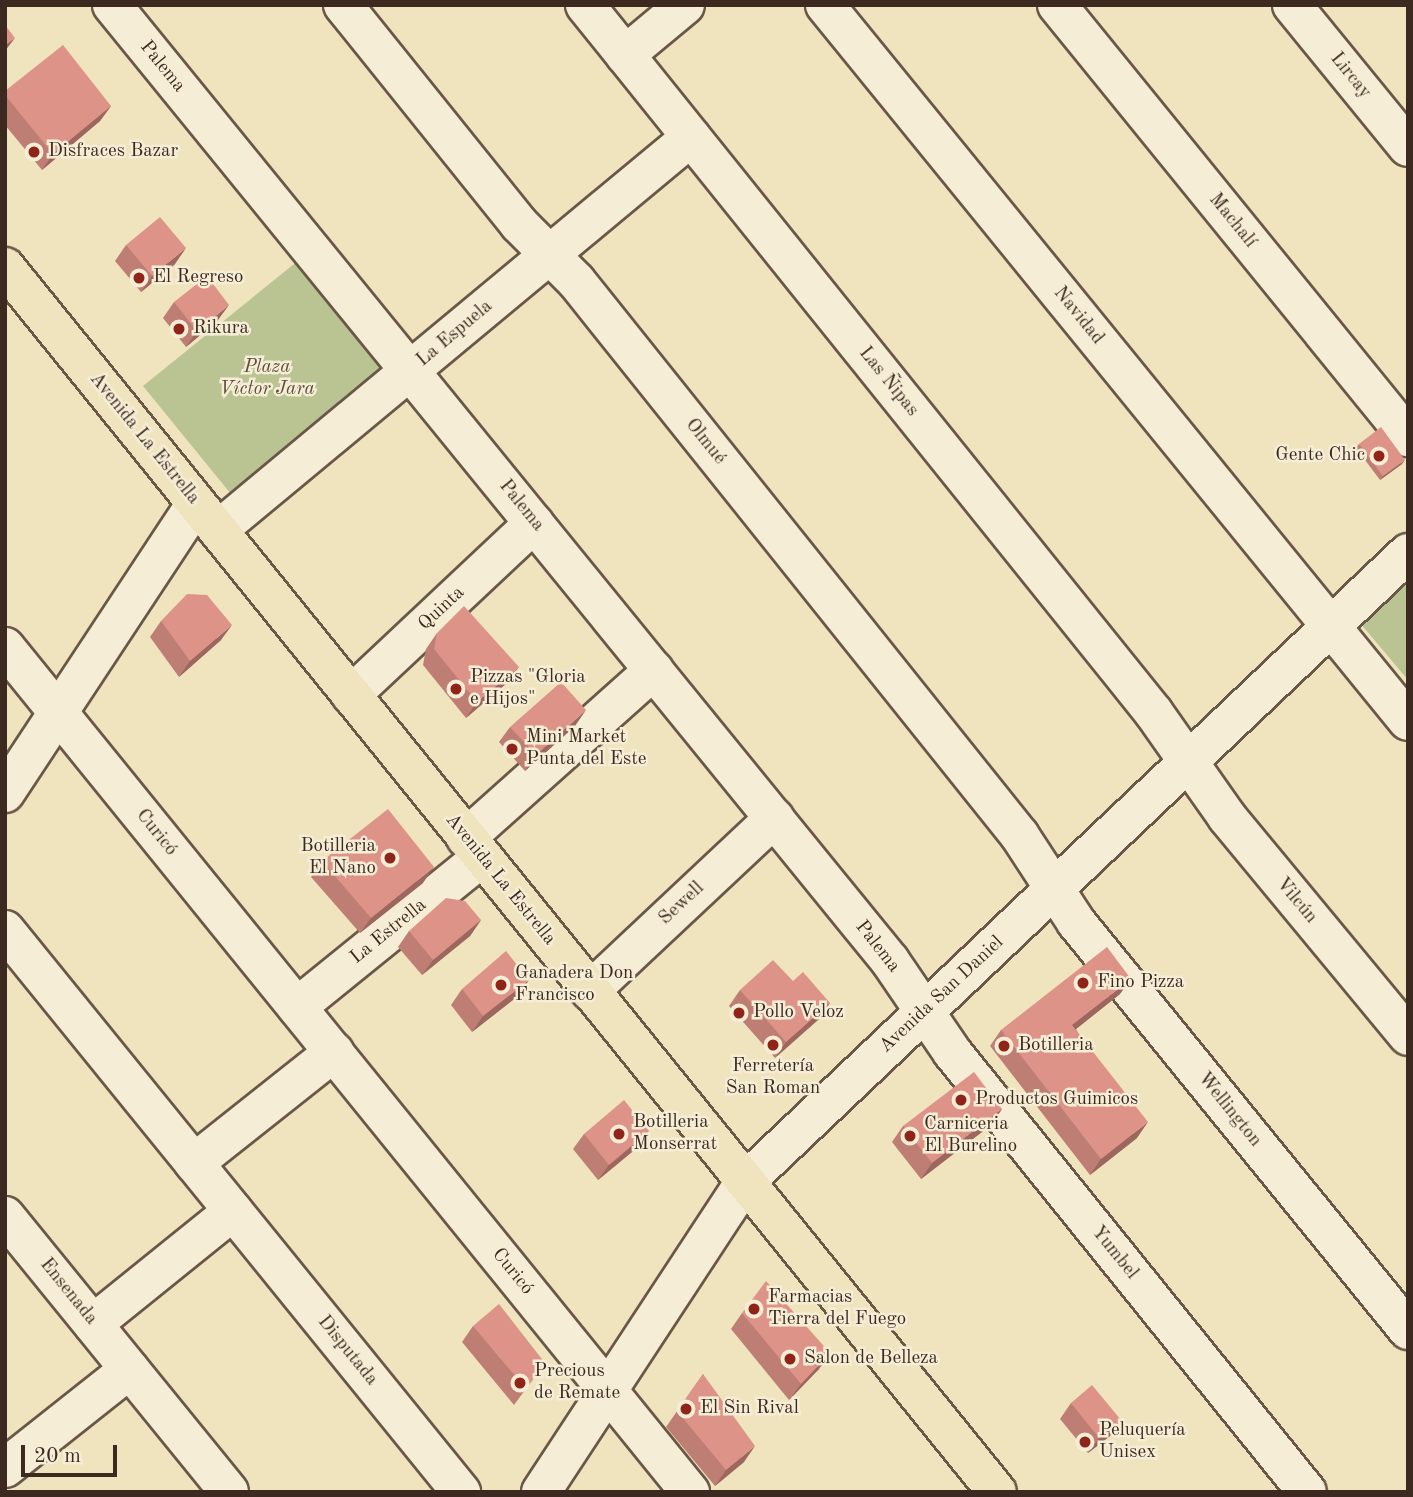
<!DOCTYPE html>
<meta charset="utf-8">
<style>
body{margin:0}
#map{position:relative;width:1413px;height:1497px;overflow:hidden;background:#f0e4bf;font-family:"Old Standard TT",serif}
div>[style]{position:absolute}
.green>*{inset:0;background:#b9c492}
.roads{filter:drop-shadow(2px 0 #695848) drop-shadow(-2px 0 #695848) drop-shadow(0 2px #695848) drop-shadow(0 -2px #695848)}
.minor>*{height:38px;margin:-19px;padding:0 19px;transform-origin:19px;border-radius:19px;background:#f5edd5}
.major>*{height:38px;margin:-19px;padding:0 19px;transform-origin:19px;border-radius:19px;background:#f0e4bf}
.wall>*{inset:0;background:#be7e74}
.shaded-wall>*{inset:0;background:#9b675e}
.building>*{inset:0;background:#dd9387}
.dots>*{width:19px;height:19px;translate:-50% -50%;box-sizing:border-box;border:4px solid #f5edd5;border-radius:50%}
span{translate:-50% -50%;white-space:nowrap;text-align:center;line-height:1.15;-webkit-text-stroke:5px #f5edd5;paint-order:stroke}
.street-label{font-size:19px;color:#3c2920}
.poi-label{font-size:19px;color:#3c2920}
.left{translate:0 -50%;text-align:left}
.right{translate:-100% -50%;text-align:right}
.park-label{font-size:19px;color:#5b503c;font-style:italic}
.frame{position:absolute;inset:0;border:7px solid #3c2920;pointer-events:none}
.scale{position:absolute;left:21px;top:1445px;width:96px;height:32px;box-sizing:border-box;border:4px solid #3c2920;border-top:0;padding-left:9px;font-size:21px;line-height:24px;white-space:nowrap;color:#3c2920;-webkit-text-stroke:5px #f5edd5;paint-order:stroke}
</style>
<div id="map">
<div class="green">
<div style="clip-path:polygon(299px 260px,391px 373px,235px 499px,143px 386px)"></div>
<div style="clip-path:polygon(1408px 583px,1408px 680px,1360px 623px)"></div>
</div>
<div class="roads">
<div class="minor">
<div style="left:112px;top:5px;width:1233px;rotate:50.86deg"></div>
<div style="left:890px;top:961px;width:110px;rotate:55.7deg"></div>
<div style="left:952px;top:1052px;width:565px;rotate:51.1deg"></div>
<div style="left:343px;top:5px;width:281px;rotate:51.2deg"></div>
<div style="left:519px;top:224px;width:81px;rotate:45deg"></div>
<div style="left:576px;top:281px;width:711px;rotate:51.34deg"></div>
<div style="left:1020px;top:836px;width:103px;rotate:56.9deg"></div>
<div style="left:1076px;top:922px;width:526px;rotate:50.86deg"></div>
<div style="left:585px;top:5px;width:908px;rotate:51.21deg"></div>
<div style="left:1154px;top:713px;width:127px;rotate:54.9deg"></div>
<div style="left:1227px;top:817px;width:284px;rotate:50.4deg"></div>
<div style="left:825px;top:5px;width:923px;rotate:50.85deg"></div>
<div style="left:1057px;top:5px;width:557px;rotate:50.91deg"></div>
<div style="left:1292px;top:5px;width:183px;rotate:50.8deg"></div>
<div style="left:625px;top:55px;width:78px;rotate:-39.8deg"></div>
<div style="left:218px;top:530px;width:615px;rotate:-39.72deg"></div>
<div style="left:5px;top:647px;width:1088px;rotate:50.97deg"></div>
<div style="left:351px;top:695px;width:251px;rotate:-43.2deg"></div>
<div style="left:5px;top:793px;width:347px;rotate:-56.6deg"></div>
<div style="left:466px;top:838px;width:252px;rotate:-41.8deg"></div>
<div style="left:5px;top:930px;width:724px;rotate:50.94deg"></div>
<div style="left:590px;top:991px;width:253px;rotate:-43.2deg"></div>
<div style="left:297px;top:1007px;width:238px;rotate:-39deg"></div>
<div style="left:194px;top:1163px;width:179px;rotate:-38.4deg"></div>
<div style="left:5px;top:1216px;width:355px;rotate:50.9deg"></div>
<div style="left:93px;top:1324px;width:180px;rotate:-38.9deg"></div>
<div style="left:5px;top:1468px;width:159px;rotate:-38.4deg"></div>
<div style="left:541px;top:1492px;width:371px;rotate:-56.7deg"></div>
<div style="left:745px;top:1182px;width:914px;rotate:-43.49deg"></div>
</div>
<div class="major">
<div style="left:5px;top:267px;width:1576px;rotate:51deg"></div>
</div>
</div>
<div class="wall">
<div style="clip-path:polygon(5px 91px,111px 106px,100px 121px,42px 170px,5px 125px)"></div>
<div style="clip-path:polygon(126px 245px,175px 264px,141px 292px,115px 261px)"></div>
<div style="clip-path:polygon(174px 302px,218px 320px,186px 347px,163px 318px)"></div>
<div style="clip-path:polygon(1359px 444px,1402px 464px,1380px 480px,1356px 448px)"></div>
<div style="clip-path:polygon(161px 621px,221px 640px,179px 677px,150px 637px)"></div>
<div style="clip-path:polygon(437px 633px,508px 682px,466px 718px,423px 665px,426px 649px)"></div>
<div style="clip-path:polygon(575px 726px,525px 771px,499px 742px,510px 727px)"></div>
<div style="clip-path:polygon(322px 861px,423px 883px,360px 933px,311px 877px)"></div>
<div style="clip-path:polygon(481px 920px,470px 936px,422px 975px,398px 947px,409px 931px)"></div>
<div style="clip-path:polygon(462px 989px,518px 996px,472px 1032px,451px 1005px)"></div>
<div style="clip-path:polygon(740px 990px,830px 1003px,819px 1019px,775px 1058px,729px 1006px)"></div>
<div style="clip-path:polygon(1120px 994px,1076px 1029px,1137px 1138px,1090px 1175px,990px 1046px,1001px 1030px)"></div>
<div style="clip-path:polygon(1002px 1109px,991px 1125px,921px 1179px,892px 1142px,903px 1126px)"></div>
<div style="clip-path:polygon(584px 1134px,638px 1147px,598px 1180px,573px 1149px)"></div>
<div style="clip-path:polygon(742px 1313px,819px 1369px,789px 1400px,731px 1329px)"></div>
<div style="clip-path:polygon(473px 1326px,545px 1363px,514px 1405px,462px 1342px)"></div>
<div style="clip-path:polygon(703px 1374px,744px 1462px,715px 1486px,666px 1427px)"></div>
<div style="clip-path:polygon(1071px 1403px,1121px 1420px,1110px 1436px,1088px 1453px,1060px 1419px)"></div>
</div>
<div class="shaded-wall">
<div style="clip-path:polygon(15px 38px,5px 51px,5px 45px)"></div>
<div style="clip-path:polygon(111px 106px,100px 121px,42px 170px,53px 154px)"></div>
<div style="clip-path:polygon(186px 248px,175px 264px,141px 292px,152px 276px)"></div>
<div style="clip-path:polygon(229px 305px,218px 320px,186px 347px,197px 331px)"></div>
<div style="clip-path:polygon(1405px 460px,1402px 464px,1380px 480px,1383px 476px)"></div>
<div style="clip-path:polygon(232px 625px,221px 640px,179px 677px,190px 661px)"></div>
<div style="clip-path:polygon(519px 667px,508px 682px,466px 718px,477px 702px)"></div>
<div style="clip-path:polygon(586px 710px,575px 726px,525px 771px,536px 755px)"></div>
<div style="clip-path:polygon(434px 867px,423px 883px,360px 933px,371px 918px)"></div>
<div style="clip-path:polygon(481px 920px,470px 936px,422px 975px,433px 960px)"></div>
<div style="clip-path:polygon(1131px 979px,1120px 994px,1061px 1041px,1072px 1025px)"></div>
<div style="clip-path:polygon(529px 980px,518px 996px,472px 1032px,483px 1016px)"></div>
<div style="clip-path:polygon(830px 1003px,819px 1019px,775px 1058px,786px 1042px)"></div>
<div style="clip-path:polygon(1002px 1109px,991px 1125px,921px 1179px,932px 1163px)"></div>
<div style="clip-path:polygon(1148px 1122px,1137px 1138px,1090px 1175px,1101px 1159px)"></div>
<div style="clip-path:polygon(649px 1131px,638px 1147px,598px 1180px,609px 1165px)"></div>
<div style="clip-path:polygon(830px 1353px,819px 1369px,789px 1400px,801px 1384px)"></div>
<div style="clip-path:polygon(1121px 1420px,1110px 1436px,1088px 1453px,1099px 1438px)"></div>
<div style="clip-path:polygon(755px 1446px,744px 1462px,715px 1486px,726px 1470px)"></div>
</div>
<div class="building">
<div style="clip-path:polygon(5px 25px,15px 38px,5px 45px)"></div>
<div style="clip-path:polygon(63px 45px,111px 106px,53px 154px,5px 95px,5px 91px)"></div>
<div style="clip-path:polygon(160px 217px,186px 248px,152px 276px,126px 245px)"></div>
<div style="clip-path:polygon(207px 276px,229px 305px,197px 331px,174px 302px)"></div>
<div style="clip-path:polygon(1381px 427px,1405px 460px,1383px 476px,1359px 444px)"></div>
<div style="clip-path:polygon(187px 594px,207px 595px,232px 625px,190px 661px,161px 621px)"></div>
<div style="clip-path:polygon(464px 606px,519px 667px,477px 702px,434px 649px,437px 633px)"></div>
<div style="clip-path:polygon(561px 682px,586px 710px,536px 755px,510px 727px)"></div>
<div style="clip-path:polygon(388px 809px,434px 867px,371px 918px,322px 861px)"></div>
<div style="clip-path:polygon(446px 898px,465px 901px,481px 920px,433px 960px,409px 931px)"></div>
<div style="clip-path:polygon(1107px 947px,1131px 979px,1072px 1025px,1148px 1122px,1101px 1159px,1001px 1030px)"></div>
<div style="clip-path:polygon(506px 951px,529px 980px,483px 1016px,462px 989px)"></div>
<div style="clip-path:polygon(773px 960px,793px 981px,803px 972px,830px 1003px,786px 1042px,740px 990px)"></div>
<div style="clip-path:polygon(974px 1072px,1002px 1109px,932px 1163px,903px 1126px)"></div>
<div style="clip-path:polygon(624px 1100px,649px 1131px,609px 1165px,584px 1134px)"></div>
<div style="clip-path:polygon(766px 1281px,830px 1353px,801px 1384px,742px 1313px)"></div>
<div style="clip-path:polygon(499px 1304px,545px 1363px,526px 1389px,473px 1326px)"></div>
<div style="clip-path:polygon(703px 1374px,755px 1446px,726px 1470px,677px 1411px)"></div>
<div style="clip-path:polygon(1092px 1385px,1121px 1420px,1099px 1438px,1071px 1403px)"></div>
</div>
<div class="dots">
<div style="left:34px;top:152px;background:#8f2418"></div>
<div style="left:139px;top:278px;background:#8f2418"></div>
<div style="left:179px;top:329px;background:#8f2418"></div>
<div style="left:1379px;top:456px;background:#8f2418"></div>
<div style="left:456px;top:689px;background:#8f2418"></div>
<div style="left:512px;top:749px;background:#8f2418"></div>
<div style="left:390px;top:858px;background:#8f2418"></div>
<div style="left:1083px;top:983px;background:#8f2418"></div>
<div style="left:501px;top:985px;background:#8f2418"></div>
<div style="left:739px;top:1013px;background:#8f2418"></div>
<div style="left:773px;top:1045px;background:#8f2418"></div>
<div style="left:1004px;top:1046px;background:#8f2418"></div>
<div style="left:961px;top:1100px;background:#8f2418"></div>
<div style="left:619px;top:1134px;background:#8f2418"></div>
<div style="left:910px;top:1136px;background:#8f2418"></div>
<div style="left:754px;top:1309px;background:#8f2418"></div>
<div style="left:790px;top:1359px;background:#8f2418"></div>
<div style="left:520px;top:1383px;background:#8f2418"></div>
<div style="left:686px;top:1409px;background:#8f2418"></div>
<div style="left:1085px;top:1442px;background:#8f2418"></div>
</div>
<div class="street-label">
<span style="left:162px;top:67px;rotate:51deg">Palema</span>
<span style="left:1350px;top:76px;rotate:51deg">Lircay</span>
<span style="left:1232px;top:221px;rotate:51deg">Machalí</span>
<span style="left:1078px;top:316px;rotate:51deg">Navidad</span>
<span style="left:455px;top:334px;rotate:-40deg">La Espuela</span>
<span style="left:888px;top:382px;rotate:51deg">Las Ñipas</span>
<span style="left:144px;top:439px;rotate:51deg">Avenida La Estrella</span>
<span style="left:705px;top:442px;rotate:51deg">Olmué</span>
<span style="left:521px;top:506px;rotate:51deg">Palema</span>
<span style="left:442px;top:609px;rotate:-43deg">Quinta</span>
<span style="left:156px;top:833px;rotate:51deg">Curicó</span>
<span style="left:500px;top:880px;rotate:51deg">Avenida La Estrella</span>
<span style="left:1296px;top:901px;rotate:50deg">Vilcún</span>
<span style="left:682px;top:904px;rotate:-43deg">Sewell</span>
<span style="left:389px;top:932px;rotate:-39deg">La Estrella</span>
<span style="left:877px;top:947px;rotate:52deg">Palema</span>
<span style="left:942px;top:995px;rotate:-43deg">Avenida San Daniel</span>
<span style="left:1229px;top:1110px;rotate:51deg">Wellington</span>
<span style="left:1114px;top:1253px;rotate:51deg">Yumbel</span>
<span style="left:512px;top:1272px;rotate:51deg">Curicó</span>
<span style="left:68px;top:1292px;rotate:51deg">Ensenada</span>
<span style="left:347px;top:1351px;rotate:51deg">Disputada</span>
</div>
<div class="poi-label">
<span class="left" style="left:48px;top:152px">Disfraces Bazar</span>
<span class="left" style="left:153px;top:278px">El Regreso</span>
<span class="left" style="left:193px;top:329px">Rikura</span>
<span class="right" style="left:1365px;top:456px">Gente Chic</span>
<span class="left" style="left:470px;top:689px">Pizzas "Gloria<br>e Hijos"</span>
<span class="left" style="left:526px;top:749px">Mini Market<br>Punta del Este</span>
<span class="right" style="left:376px;top:858px">Botilleria<br>El Nano</span>
<span class="left" style="left:515px;top:985px">Ganadera Don<br>Francisco</span>
<span class="left" style="left:1097px;top:983px">Fino Pizza</span>
<span class="left" style="left:753px;top:1013px">Pollo Veloz</span>
<span class="left" style="left:1018px;top:1046px">Botilleria</span>
<span style="left:773px;top:1078px">Ferretería<br>San Roman</span>
<span class="left" style="left:975px;top:1100px">Productos Guimicos</span>
<span class="left" style="left:633px;top:1134px">Botilleria<br>Monserrat</span>
<span class="left" style="left:924px;top:1136px">Carniceria<br>El Burelino</span>
<span class="left" style="left:768px;top:1309px">Farmacias<br>Tierra del Fuego</span>
<span class="left" style="left:804px;top:1359px">Salon de Belleza</span>
<span class="left" style="left:534px;top:1383px">Precious<br>de Remate</span>
<span class="left" style="left:700px;top:1409px">El Sin Rival</span>
<span class="left" style="left:1099px;top:1442px">Peluquería<br>Unisex</span>
</div>
<div class="park-label">
<span style="left:267px;top:379px">Plaza<br>Víctor Jara</span>
</div>
<div class="frame"></div>
<div class="scale">20 m</div>
</div>
